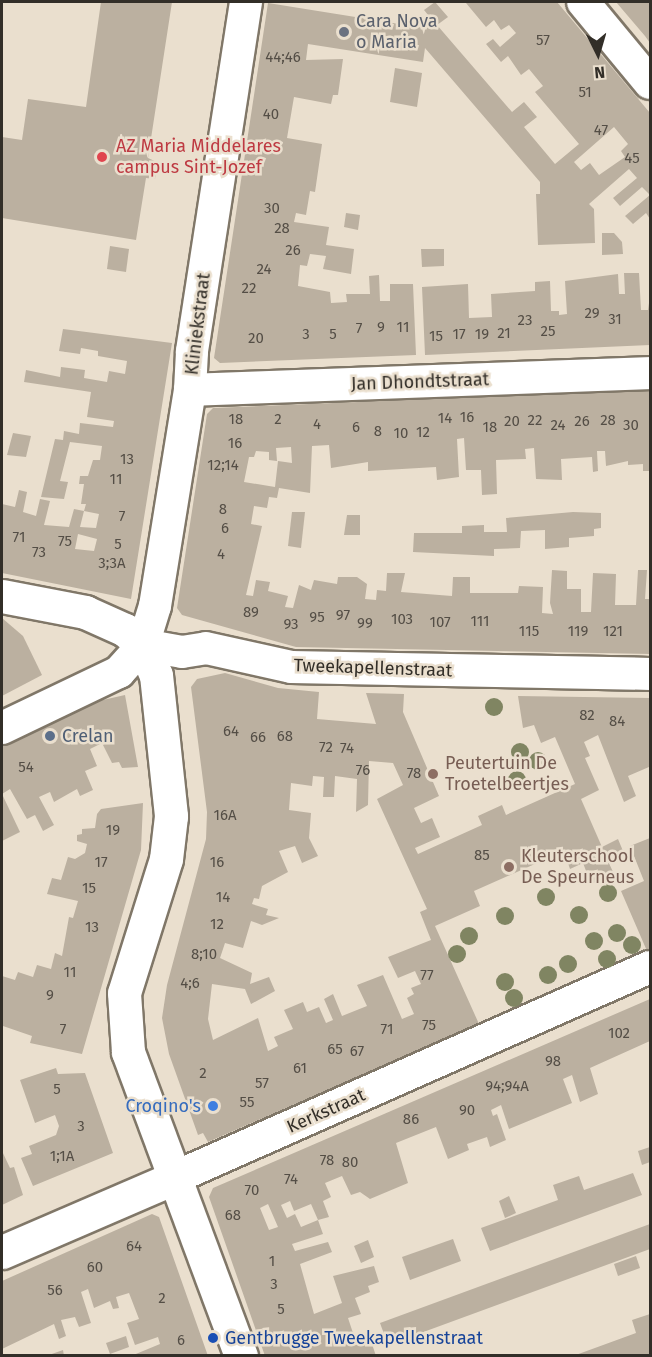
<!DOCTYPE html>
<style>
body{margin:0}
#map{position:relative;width:652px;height:1357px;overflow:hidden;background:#eadfce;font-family:"Fira Sans",sans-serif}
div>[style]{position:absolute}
.building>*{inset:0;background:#bbb0a0}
.roads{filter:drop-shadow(2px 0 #807768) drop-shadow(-2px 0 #807768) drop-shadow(0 2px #807768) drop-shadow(0 -2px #807768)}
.minor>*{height:32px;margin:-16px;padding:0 16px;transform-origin:16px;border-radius:16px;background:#fff}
.tertiary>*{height:33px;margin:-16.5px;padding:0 16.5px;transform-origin:16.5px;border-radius:16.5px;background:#fff}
.trees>*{width:18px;height:18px;margin:-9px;border-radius:50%;background:#808562}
.dots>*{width:16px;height:16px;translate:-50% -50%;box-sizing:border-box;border:3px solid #eadfce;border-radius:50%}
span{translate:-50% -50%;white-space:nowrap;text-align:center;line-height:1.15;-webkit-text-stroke:5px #eadfce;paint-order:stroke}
.number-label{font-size:15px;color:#544e46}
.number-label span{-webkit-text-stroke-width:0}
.worship-label{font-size:18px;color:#5b616d}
.left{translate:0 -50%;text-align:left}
.health-label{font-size:18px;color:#be3a42}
.street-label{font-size:18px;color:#322e28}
.service-label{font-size:18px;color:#4e5e75}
.education-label{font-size:18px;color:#785e54}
.shop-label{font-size:18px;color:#366cbe}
.right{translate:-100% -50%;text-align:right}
.transit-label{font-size:18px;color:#164399}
.frame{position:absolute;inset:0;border:3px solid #322e28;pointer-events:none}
.north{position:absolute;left:568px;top:24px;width:60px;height:60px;-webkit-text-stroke:4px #eadfce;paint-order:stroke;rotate:175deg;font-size:16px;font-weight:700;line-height:24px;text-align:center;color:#322e28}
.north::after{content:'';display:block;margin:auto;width:21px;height:27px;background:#322e28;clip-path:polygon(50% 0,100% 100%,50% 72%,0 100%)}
</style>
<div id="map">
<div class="building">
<div style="clip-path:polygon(101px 2px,172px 2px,148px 158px,159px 163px,155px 179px,146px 178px,136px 240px,2px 218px,2px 137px,22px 140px,28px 99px,86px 107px)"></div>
<div style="clip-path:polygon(evenodd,435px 2px,448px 17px,437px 25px,512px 112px,524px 102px,537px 117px,524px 127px,555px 164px,579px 144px,535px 92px,543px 86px,529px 69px,521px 75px,508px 56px,501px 62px,486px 44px,493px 39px,500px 47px,516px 33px,509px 25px,501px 30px,494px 20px,486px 27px,466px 3px,557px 2px,650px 113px,650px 219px,646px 213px,633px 224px,625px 216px,650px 195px,642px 187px,620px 206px,613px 198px,637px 178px,629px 169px,589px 204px,594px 209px,595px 243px,538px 245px,536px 194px,540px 194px,540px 182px,425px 48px,423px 62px,308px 44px,306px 60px,343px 59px,338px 95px,333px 95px,331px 104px,294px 97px,287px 138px,322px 144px,315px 192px,310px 191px,306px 215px,296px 213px,294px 222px,329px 227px,326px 245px,354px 249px,351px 274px,323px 269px,326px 256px,310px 254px,307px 266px,300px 265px,298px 286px,330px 292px,331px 303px,347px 302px,346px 294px,370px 294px,369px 276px,379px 275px,380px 301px,390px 301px,390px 284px,413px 284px,416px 355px,220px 363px,214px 358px,268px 3px,424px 28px,433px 21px,424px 10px,435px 2px,614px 127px,628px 144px,621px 151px,625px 157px,599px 175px,590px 163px,581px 170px,574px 162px,614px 127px)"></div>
<div style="clip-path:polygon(616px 2px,650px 2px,650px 43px,645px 36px)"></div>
<div style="clip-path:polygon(395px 68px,422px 73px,417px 107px,390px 102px)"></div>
<div style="clip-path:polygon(346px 213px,360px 215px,358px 230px,344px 227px)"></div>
<div style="clip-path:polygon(602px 233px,614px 233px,622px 242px,623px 254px,602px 255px)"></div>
<div style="clip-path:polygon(110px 246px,129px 249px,126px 272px,107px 269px)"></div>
<div style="clip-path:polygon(421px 249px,444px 249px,444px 266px,422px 267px)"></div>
<div style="clip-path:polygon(624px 273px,639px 273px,641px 310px,648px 310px,650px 296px,650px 345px,425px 355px,422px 287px,468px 284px,469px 318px,492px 317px,491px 294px,535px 291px,535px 282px,550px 281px,551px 311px,559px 311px,559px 315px,567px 314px,565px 281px,618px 274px,619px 294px,625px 294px)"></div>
<div style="clip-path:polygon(evenodd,63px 329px,172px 343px,131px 599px,2px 573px,2px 504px,15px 507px,19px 490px,27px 492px,23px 512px,36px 516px,40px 499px,50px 501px,44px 525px,69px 527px,74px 509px,84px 511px,80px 527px,96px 528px,99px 514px,84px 511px,86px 504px,81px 504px,84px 484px,79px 484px,80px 476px,88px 476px,93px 460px,100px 460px,102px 446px,70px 442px,60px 481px,68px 482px,64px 499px,41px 497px,55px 439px,63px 440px,64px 431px,79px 434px,80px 423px,113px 427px,114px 421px,87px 417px,91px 392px,24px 382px,26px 370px,60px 377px,61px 367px,85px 370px,84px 378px,107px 382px,109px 371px,125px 374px,127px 361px,98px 356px,98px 351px,81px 348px,80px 354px,59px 351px,63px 329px,78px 534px,97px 539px,94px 551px,75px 549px,78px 534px)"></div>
<div style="clip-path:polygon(evenodd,650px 390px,650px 471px,643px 471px,643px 464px,628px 465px,628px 461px,606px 466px,605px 451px,597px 451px,598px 471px,593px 472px,592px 457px,561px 459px,562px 480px,536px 479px,534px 448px,525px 449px,526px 459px,496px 460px,497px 494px,482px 495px,481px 470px,466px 470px,464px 438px,457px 439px,459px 477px,437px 480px,436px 467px,368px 471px,368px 462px,331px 468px,329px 445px,312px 446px,310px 493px,279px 488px,277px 498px,269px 497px,267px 508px,254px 506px,251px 524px,262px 526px,246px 595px,253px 596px,256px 580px,270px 582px,268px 591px,288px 596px,285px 607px,293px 608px,299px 585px,311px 590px,314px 580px,337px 584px,338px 577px,357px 577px,367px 584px,365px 599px,376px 600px,377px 590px,386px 591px,387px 573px,405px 573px,401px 592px,452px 596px,453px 577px,470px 577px,470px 593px,518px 593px,519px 586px,543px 587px,542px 613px,553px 614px,550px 603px,552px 570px,567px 571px,567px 589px,581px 589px,581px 612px,591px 612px,593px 573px,616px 574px,615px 605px,636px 605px,638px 570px,647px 570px,645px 599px,650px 599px,650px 654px,296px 647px,182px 615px,177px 608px,207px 414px,213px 408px,650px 390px,291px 447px,292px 463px,278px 461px,275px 487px,244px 482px,249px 457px,254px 457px,256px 451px,269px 452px,269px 460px,277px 461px,276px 448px,291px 447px)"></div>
<div style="clip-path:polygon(13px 433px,31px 436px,26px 457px,7px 455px)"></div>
<div style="clip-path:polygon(292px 512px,305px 512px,301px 548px,288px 546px)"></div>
<div style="clip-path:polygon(573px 512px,601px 513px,601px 528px,594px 529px,594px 536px,569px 538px,569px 547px,545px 549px,545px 530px,521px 531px,520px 548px,494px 549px,494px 556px,413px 552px,414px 533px,462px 533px,462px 526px,484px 525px,484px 532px,507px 532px,506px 518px)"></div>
<div style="clip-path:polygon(347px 515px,360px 515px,360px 535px,344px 535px)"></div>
<div style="clip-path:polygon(2px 618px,23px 636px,42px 675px,2px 696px)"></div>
<div style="clip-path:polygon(evenodd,225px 673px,278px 688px,319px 692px,317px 719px,376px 724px,366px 693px,404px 694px,403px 712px,439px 796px,414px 808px,421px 823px,432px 818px,440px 837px,415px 848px,418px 854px,482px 825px,478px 816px,502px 805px,506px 815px,575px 784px,555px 737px,541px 743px,534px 725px,523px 728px,518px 696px,650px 698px,650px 771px,649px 767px,628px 776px,636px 796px,624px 802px,598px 735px,584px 742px,590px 756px,585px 758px,599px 790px,581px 799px,602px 847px,618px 839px,623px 851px,607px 859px,614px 874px,591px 884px,583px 863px,570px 869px,564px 851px,474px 891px,480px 906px,435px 926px,479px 1024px,208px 1142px,203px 1133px,198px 1135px,169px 1054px,162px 1018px,167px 985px,206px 839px,207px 812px,191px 687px,197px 679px,225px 673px,369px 761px,393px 763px,403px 785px,377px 799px,427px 909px,420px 912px,431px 940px,388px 957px,398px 978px,415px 971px,421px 984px,411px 988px,414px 994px,407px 998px,414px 1014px,402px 1019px,383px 975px,357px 985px,367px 1006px,342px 1016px,333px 994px,324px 999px,333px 1020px,326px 1023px,319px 1007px,307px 1012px,303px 1002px,284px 1010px,293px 1029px,274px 1037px,278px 1046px,268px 1051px,258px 1018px,213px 1040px,208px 1019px,212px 984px,245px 989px,251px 1004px,275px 991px,269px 977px,250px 984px,252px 973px,220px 958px,225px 943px,243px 948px,251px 921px,262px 925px,279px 918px,266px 915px,268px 909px,252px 904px,254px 898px,259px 899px,262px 886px,288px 872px,279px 851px,295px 846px,302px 863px,318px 856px,309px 838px,311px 813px,289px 810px,291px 783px,312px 786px,313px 776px,324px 777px,323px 797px,334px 797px,335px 776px,357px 779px,356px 812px,368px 805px,369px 761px)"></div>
<div style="clip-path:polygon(125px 695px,138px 767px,122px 768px,119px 762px,112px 763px,102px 743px,90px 749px,97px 766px,85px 771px,93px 790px,80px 796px,77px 789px,54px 802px,50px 792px,39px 797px,54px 825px,43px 831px,35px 815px,27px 819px,10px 789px,2px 794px,2px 746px,85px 704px)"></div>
<div style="clip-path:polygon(2px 794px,20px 832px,2px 841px)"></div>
<div style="clip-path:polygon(143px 803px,141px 850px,82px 1054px,30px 1043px,32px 1036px,3px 1026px,2px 1030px,2px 976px,15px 980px,18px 972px,33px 977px,37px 965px,51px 969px,55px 953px,62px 956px,69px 917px,73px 918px,78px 901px,47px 894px,52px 878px,61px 880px,68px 857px,75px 859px,85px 853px,87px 844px,77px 841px,77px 835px,82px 834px,82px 829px,95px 828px,97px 814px,101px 809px)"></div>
<div style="clip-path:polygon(650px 838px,650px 949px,647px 951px,621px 891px,644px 881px,630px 846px)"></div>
<div style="clip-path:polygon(evenodd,650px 999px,650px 1041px,590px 1068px,598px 1094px,580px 1102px,572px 1075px,563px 1079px,572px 1103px,509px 1129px,501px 1105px,491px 1110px,493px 1116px,497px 1114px,506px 1140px,490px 1147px,487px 1137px,467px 1144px,469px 1150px,448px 1159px,436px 1127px,396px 1143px,408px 1183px,370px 1199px,360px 1192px,351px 1195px,342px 1176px,325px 1183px,331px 1197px,323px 1201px,329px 1217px,318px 1220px,311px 1204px,294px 1211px,290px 1201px,281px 1205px,287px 1218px,295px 1214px,301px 1227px,318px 1220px,323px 1234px,292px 1244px,295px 1251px,328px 1242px,332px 1252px,300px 1264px,314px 1314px,342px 1303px,333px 1276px,374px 1266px,379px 1282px,368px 1286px,370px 1292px,355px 1298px,361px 1314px,348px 1318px,356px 1342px,370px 1338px,376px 1356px,265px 1356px,209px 1197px,213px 1188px,650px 999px,268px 1204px,278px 1227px,269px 1230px,260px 1208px,268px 1204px)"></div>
<div style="clip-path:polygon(56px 1068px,58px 1074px,85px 1073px,113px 1153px,33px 1186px,21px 1158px,32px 1154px,29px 1146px,56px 1135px,59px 1126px,55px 1115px,35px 1123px,20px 1080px)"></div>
<div style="clip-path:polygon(650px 1147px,650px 1162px,642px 1165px,638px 1151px)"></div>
<div style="clip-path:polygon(2px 1151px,10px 1168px,14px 1167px,23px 1195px,2px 1205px)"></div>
<div style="clip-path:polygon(633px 1173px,642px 1195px,490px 1251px,481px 1228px,558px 1200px,553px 1185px,579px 1176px,584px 1190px)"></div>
<div style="clip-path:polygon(509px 1196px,516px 1213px,505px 1218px,499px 1201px)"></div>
<div style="clip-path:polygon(152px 1214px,159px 1217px,208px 1356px,131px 1356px,160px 1344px,158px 1337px,135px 1345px,127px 1323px,139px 1319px,129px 1293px,116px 1297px,119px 1308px,113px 1309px,110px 1301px,94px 1308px,88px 1289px,81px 1292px,91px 1323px,79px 1327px,75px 1317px,61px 1320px,66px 1336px,59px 1339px,54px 1324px,2px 1349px,2px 1281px)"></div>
<div style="clip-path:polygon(650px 1224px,650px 1249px,388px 1345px,380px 1323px)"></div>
<div style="clip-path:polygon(453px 1239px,461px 1261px,410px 1280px,402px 1257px)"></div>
<div style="clip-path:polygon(368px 1240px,374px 1257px,361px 1263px,354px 1246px)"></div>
<div style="clip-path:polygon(636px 1256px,640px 1268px,618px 1276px,614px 1264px)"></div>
<div style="clip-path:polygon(650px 1314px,650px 1356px,573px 1356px,636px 1333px,632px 1320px)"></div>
<div style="clip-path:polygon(126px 1336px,129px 1347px,110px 1354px,106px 1343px)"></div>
<div style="clip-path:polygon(63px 1350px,64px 1356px,49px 1356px,49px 1355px)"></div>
</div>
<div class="roads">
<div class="minor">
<div style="left:583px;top:2px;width:105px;rotate:50.4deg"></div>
<div style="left:190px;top:390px;width:460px;rotate:-2.1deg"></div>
<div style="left:143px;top:645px;width:40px;rotate:10deg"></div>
<div style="left:182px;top:652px;width:24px;rotate:-9deg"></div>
<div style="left:206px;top:648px;width:87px;rotate:12.6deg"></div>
<div style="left:291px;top:667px;width:359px;rotate:1.1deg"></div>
<div style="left:2px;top:728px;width:130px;rotate:-25.6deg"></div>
<div style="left:119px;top:672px;width:36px;rotate:-48deg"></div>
<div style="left:143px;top:645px;width:41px;rotate:-72.9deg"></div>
<div style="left:155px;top:606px;width:219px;rotate:-80.8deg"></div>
<div style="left:190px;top:390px;width:39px;rotate:-87deg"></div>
<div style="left:192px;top:351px;width:353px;rotate:-81.2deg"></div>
<div style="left:176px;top:1177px;width:518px;rotate:-23.9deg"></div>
</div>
<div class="tertiary">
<div style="left:2px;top:596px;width:85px;rotate:10.9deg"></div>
<div style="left:85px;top:612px;width:44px;rotate:24.2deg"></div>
<div style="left:125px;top:630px;width:23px;rotate:40deg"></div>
<div style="left:143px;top:645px;width:33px;rotate:67deg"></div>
<div style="left:156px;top:675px;width:142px;rotate:83.9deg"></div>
<div style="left:171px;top:816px;width:43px;rotate:96.6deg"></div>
<div style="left:166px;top:859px;width:140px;rotate:107.4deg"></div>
<div style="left:124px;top:993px;width:59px;rotate:86.1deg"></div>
<div style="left:128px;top:1052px;width:324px;rotate:69.6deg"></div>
<div style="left:2px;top:1252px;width:189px;rotate:-23.3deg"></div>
</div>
</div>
<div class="trees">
<div style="left:494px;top:707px"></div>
<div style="left:520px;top:752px"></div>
<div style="left:538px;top:761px"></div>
<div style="left:517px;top:780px"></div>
<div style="left:608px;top:893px"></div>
<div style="left:546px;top:897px"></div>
<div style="left:579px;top:915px"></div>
<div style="left:505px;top:916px"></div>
<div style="left:617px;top:933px"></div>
<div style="left:469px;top:936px"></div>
<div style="left:594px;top:941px"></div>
<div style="left:632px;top:945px"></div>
<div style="left:457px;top:954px"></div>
<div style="left:607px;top:959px"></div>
<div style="left:568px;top:964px"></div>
<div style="left:548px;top:975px"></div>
<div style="left:505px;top:982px"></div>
<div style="left:514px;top:998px"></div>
</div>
<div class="dots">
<div style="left:344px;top:32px;background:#6b7280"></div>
<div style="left:102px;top:157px;background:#e0444e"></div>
<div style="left:50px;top:736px;background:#5c6f8a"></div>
<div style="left:433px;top:774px;background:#8d6e63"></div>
<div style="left:509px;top:867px;background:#8d6e63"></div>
<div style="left:213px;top:1106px;background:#3f7fe0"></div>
<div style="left:213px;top:1338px;background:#1a4fb4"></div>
</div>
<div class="number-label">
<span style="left:543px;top:41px">57</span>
<span style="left:283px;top:58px">44;46</span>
<span style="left:585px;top:93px">51</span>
<span style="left:271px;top:115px">40</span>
<span style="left:601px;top:131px">47</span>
<span style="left:632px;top:159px">45</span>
<span style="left:272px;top:209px">30</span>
<span style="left:282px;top:229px">28</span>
<span style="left:293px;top:251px">26</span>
<span style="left:264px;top:270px">24</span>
<span style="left:249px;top:289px">22</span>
<span style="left:592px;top:314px">29</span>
<span style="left:615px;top:320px">31</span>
<span style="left:525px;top:321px">23</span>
<span style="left:381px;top:328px">9</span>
<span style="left:403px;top:328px">11</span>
<span style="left:359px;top:329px">7</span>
<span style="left:548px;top:332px">25</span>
<span style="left:504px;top:334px">21</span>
<span style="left:306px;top:335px">3</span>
<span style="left:333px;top:335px">5</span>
<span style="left:459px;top:335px">17</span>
<span style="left:482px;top:335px">19</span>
<span style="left:436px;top:337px">15</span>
<span style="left:256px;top:339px">20</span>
<span style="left:467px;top:418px">16</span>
<span style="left:445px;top:419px">14</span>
<span style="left:236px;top:420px">18</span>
<span style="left:278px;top:420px">2</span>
<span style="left:535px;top:421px">22</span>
<span style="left:608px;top:421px">28</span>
<span style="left:512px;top:422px">20</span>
<span style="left:582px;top:422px">26</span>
<span style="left:317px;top:425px">4</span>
<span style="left:558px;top:426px">24</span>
<span style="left:631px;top:426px">30</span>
<span style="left:356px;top:428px">6</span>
<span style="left:490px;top:428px">18</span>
<span style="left:378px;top:432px">8</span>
<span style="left:423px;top:433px">12</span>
<span style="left:401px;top:434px">10</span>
<span style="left:235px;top:444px">16</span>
<span style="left:127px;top:460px">13</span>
<span style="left:223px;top:466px">12;14</span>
<span style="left:116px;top:480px">11</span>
<span style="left:223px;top:510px">8</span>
<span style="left:122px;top:517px">7</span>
<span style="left:225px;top:529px">6</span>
<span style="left:19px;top:538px">71</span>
<span style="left:65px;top:542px">75</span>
<span style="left:118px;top:545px">5</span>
<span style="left:39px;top:553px">73</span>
<span style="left:221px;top:555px">4</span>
<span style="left:112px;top:564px">3;3A</span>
<span style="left:251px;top:613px">89</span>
<span style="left:343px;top:616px">97</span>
<span style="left:317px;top:618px">95</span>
<span style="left:402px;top:620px">103</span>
<span style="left:480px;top:622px">111</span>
<span style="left:440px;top:623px">107</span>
<span style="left:365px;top:624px">99</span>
<span style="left:291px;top:625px">93</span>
<span style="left:529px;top:632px">115</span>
<span style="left:578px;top:632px">119</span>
<span style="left:613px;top:632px">121</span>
<span style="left:587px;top:716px">82</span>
<span style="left:617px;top:722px">84</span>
<span style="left:231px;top:732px">64</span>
<span style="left:285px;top:737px">68</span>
<span style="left:258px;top:738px">66</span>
<span style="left:326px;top:748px">72</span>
<span style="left:347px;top:749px">74</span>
<span style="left:26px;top:768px">54</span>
<span style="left:363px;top:771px">76</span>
<span style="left:414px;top:774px">78</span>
<span style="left:225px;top:816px">16A</span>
<span style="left:113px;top:831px">19</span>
<span style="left:482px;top:856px">85</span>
<span style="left:101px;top:863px">17</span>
<span style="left:217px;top:863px">16</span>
<span style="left:89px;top:889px">15</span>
<span style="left:223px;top:898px">14</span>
<span style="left:217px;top:925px">12</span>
<span style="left:92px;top:928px">13</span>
<span style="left:204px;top:955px">8;10</span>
<span style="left:70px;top:973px">11</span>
<span style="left:427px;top:976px">77</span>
<span style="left:190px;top:984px">4;6</span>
<span style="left:50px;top:996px">9</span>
<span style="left:429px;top:1026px">75</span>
<span style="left:63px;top:1030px">7</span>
<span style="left:387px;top:1030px">71</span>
<span style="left:619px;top:1034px">102</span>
<span style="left:335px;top:1050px">65</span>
<span style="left:357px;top:1052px">67</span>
<span style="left:553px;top:1062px">98</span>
<span style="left:300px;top:1069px">61</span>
<span style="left:203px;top:1074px">2</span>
<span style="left:262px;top:1084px">57</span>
<span style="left:507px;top:1087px">94;94A</span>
<span style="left:57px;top:1090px">5</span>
<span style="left:247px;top:1103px">55</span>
<span style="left:467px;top:1111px">90</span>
<span style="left:411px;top:1120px">86</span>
<span style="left:81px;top:1127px">3</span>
<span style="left:62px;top:1157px">1;1A</span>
<span style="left:327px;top:1161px">78</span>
<span style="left:350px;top:1163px">80</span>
<span style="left:291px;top:1180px">74</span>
<span style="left:252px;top:1191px">70</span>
<span style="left:233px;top:1216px">68</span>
<span style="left:134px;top:1247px">64</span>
<span style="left:272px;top:1262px">1</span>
<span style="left:95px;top:1268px">60</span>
<span style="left:274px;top:1285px">3</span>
<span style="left:55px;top:1291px">56</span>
<span style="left:162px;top:1299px">2</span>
<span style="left:281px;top:1310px">5</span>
<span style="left:181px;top:1341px">6</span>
</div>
<div class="worship-label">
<span class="left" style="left:356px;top:32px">Cara Nova<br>o Maria</span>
</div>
<div class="health-label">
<span class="left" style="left:116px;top:157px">AZ Maria Middelares<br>campus Sint-Jozef</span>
</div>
<div class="street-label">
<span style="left:198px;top:324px;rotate:-83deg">Kliniekstraat</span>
<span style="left:420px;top:382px;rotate:-2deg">Jan Dhondtstraat</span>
<span style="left:373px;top:668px;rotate:2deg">Tweekapellenstraat</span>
<span style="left:326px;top:1111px;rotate:-24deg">Kerkstraat</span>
</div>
<div class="service-label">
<span class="left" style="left:62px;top:736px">Crelan</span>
</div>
<div class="education-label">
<span class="left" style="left:445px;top:774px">Peutertuin De<br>Troetelbeertjes</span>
<span class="left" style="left:521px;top:867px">Kleuterschool<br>De Speurneus</span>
</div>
<div class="shop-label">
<span class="right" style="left:201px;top:1106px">Croqino's</span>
</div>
<div class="transit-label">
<span class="left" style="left:225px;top:1338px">Gentbrugge Tweekapellenstraat</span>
</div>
<div class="frame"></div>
<div class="north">N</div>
</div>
